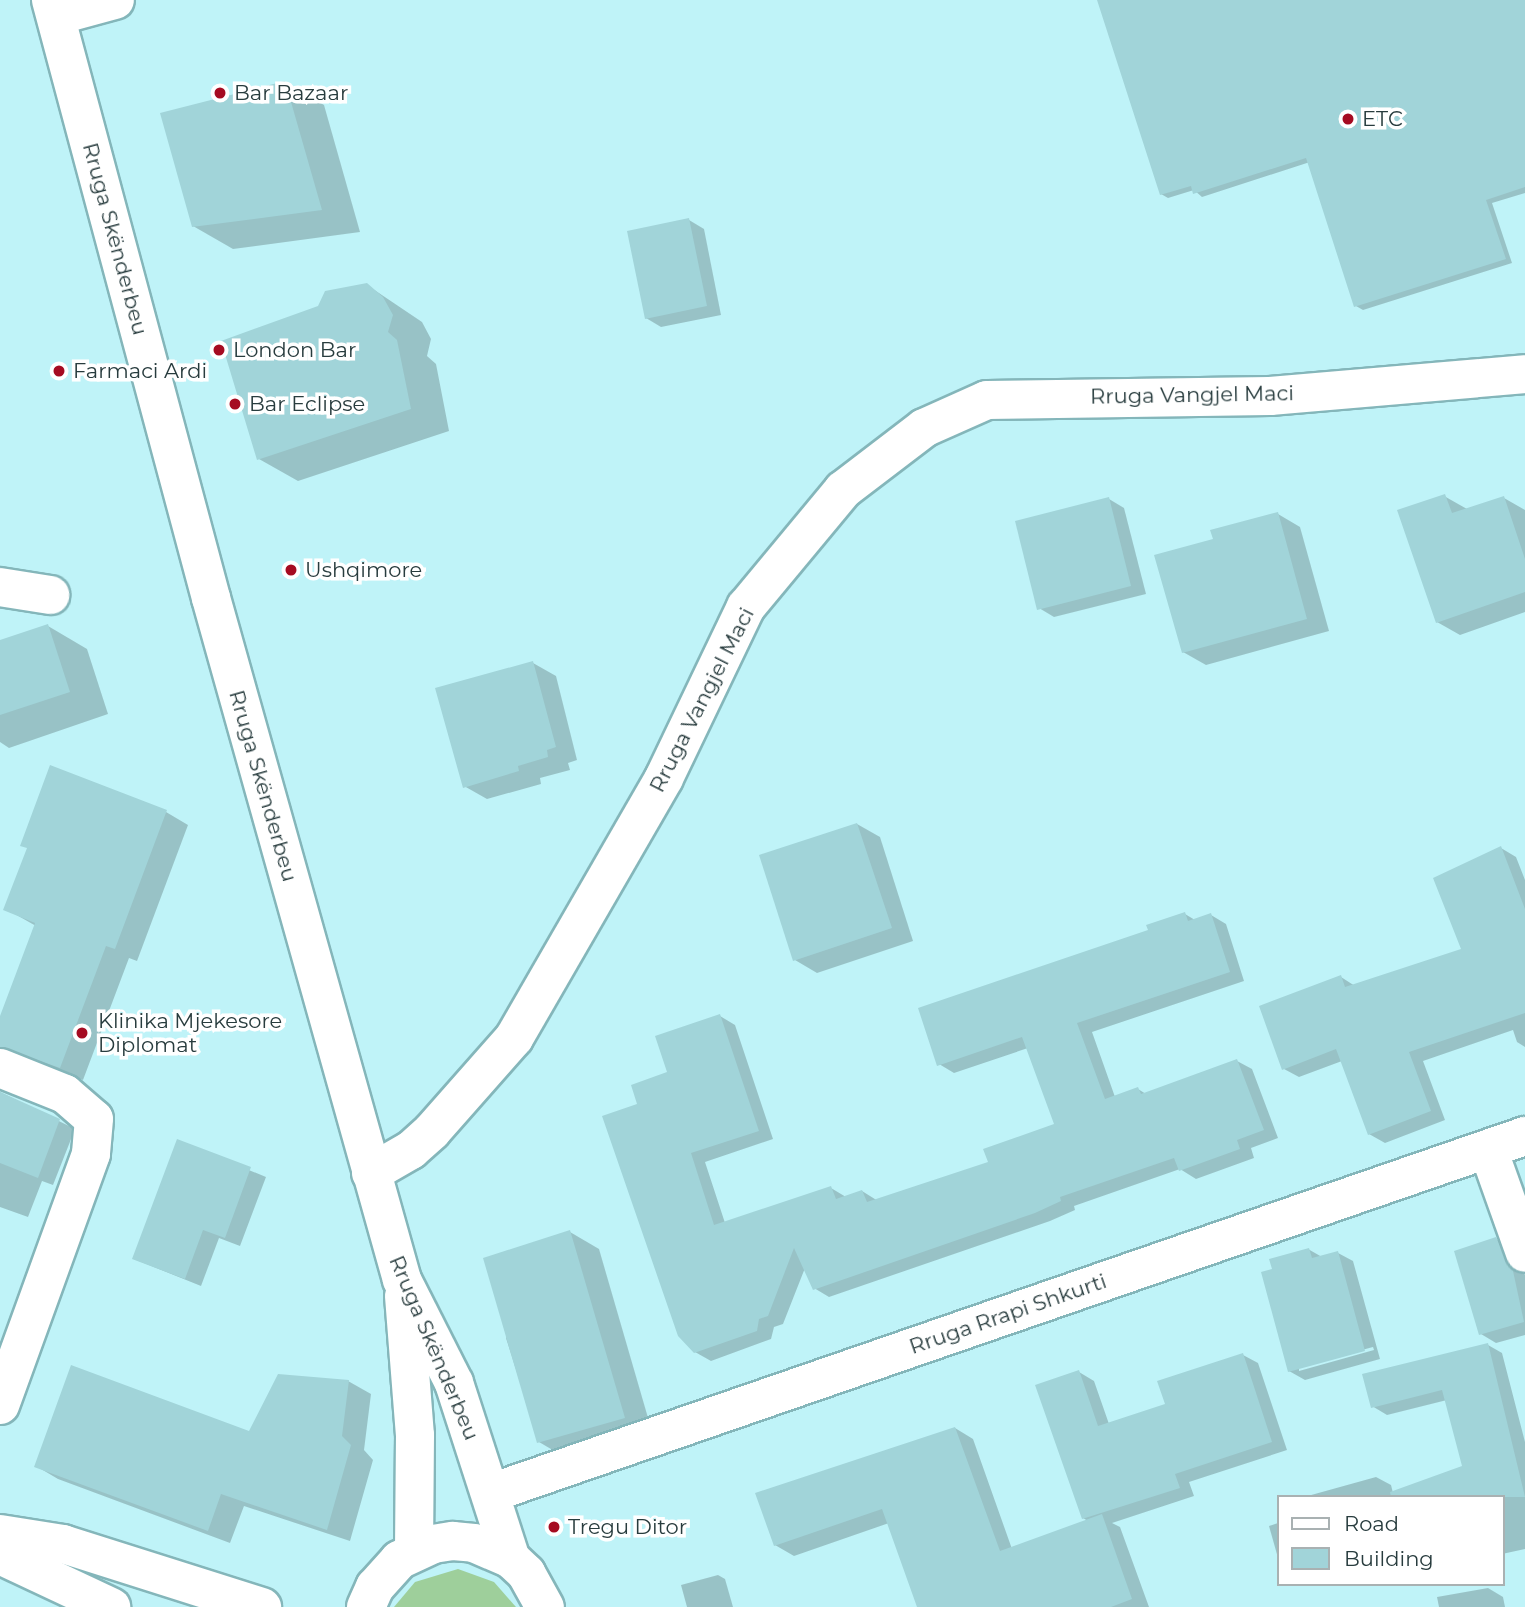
<!DOCTYPE html>
<meta charset="utf-8">
<style>
body{margin:0}
#map{position:relative;width:1525px;height:1607px;overflow:hidden;background:#bff3f8;font-family:Montserrat,sans-serif}
div>[style]{position:absolute}
.green>*{inset:0;background:#9ecf9b}
.shadow>*{inset:0;background:#0003}
.building>*{inset:0;background:#a1d4d9}
.roads{filter:drop-shadow(2px 0 #84b6ba) drop-shadow(-2px 0 #84b6ba) drop-shadow(0 2px #84b6ba) drop-shadow(0 -2px #84b6ba)}
.minor>*{height:38px;margin:-19px;padding:0 19px;transform-origin:19px;border-radius:19px;background:#fff}
.major>*{height:38px;margin:-19px;padding:0 19px;transform-origin:19px;border-radius:19px;background:#fff}
.dots>*{width:19px;height:19px;translate:-50% -50%;box-sizing:border-box;border:4px solid #fff;border-radius:50%}
span{translate:-50% -50%;white-space:nowrap;text-align:center;line-height:1.15;-webkit-text-stroke:7px #fff;paint-order:stroke}
.poi-label{font-size:21px;color:#283c3e}
.left{translate:0 -50%;text-align:left}
.street-label{font-size:21px;color:#283c3e}
.legend{position:absolute;left:1277px;top:1495px;width:228px;height:91px;box-sizing:border-box;background:#fff;border:2px solid #a9b1b2;margin:0;padding:9px 12px;list-style:none;font-size:21px;color:#283c3e}
.legend li{display:flex;align-items:center;gap:14px;height:35px}
.legend b{width:35px;border:2px solid #a9b1b2}
</style>
<div id="map">
<div class="green">
<div style="clip-path:polygon(458px 1569px,494px 1582px,516px 1607px,394px 1607px,415px 1582px)"></div>
</div>
<div class="shadow">
<div style="clip-path:polygon(1099px 0,1525px 0,1525px 193px,1492px 203px,1512px 263px,1363px 310px,1356px 306px,1310px 162px,1202px 197px,1194px 190px,1168px 198px,1161px 194px)"></div>
<div style="clip-path:polygon(284px 82px,324px 105px,360px 232px,233px 249px,193px 226px)"></div>
<div style="clip-path:polygon(689px 220px,704px 229px,721px 315px,661px 327px,646px 318px)"></div>
<div style="clip-path:polygon(367px 285px,422px 322px,431px 339px,427px 356px,436px 364px,449px 431px,298px 481px,259px 459px,319px 307px)"></div>
<div style="clip-path:polygon(1444px 496px,1467px 509px,1504px 498px,1525px 510px,1525px 612px,1460px 635px,1437px 622px)"></div>
<div style="clip-path:polygon(1109px 499px,1124px 508px,1146px 594px,1054px 617px,1039px 608px)"></div>
<div style="clip-path:polygon(1278px 514px,1300px 527px,1329px 631px,1206px 665px,1183px 652px,1215px 540px)"></div>
<div style="clip-path:polygon(48px 626px,87px 649px,108px 714px,9px 748px,0 742px,0 642px)"></div>
<div style="clip-path:polygon(533px 663px,556px 676px,577px 760px,568px 763px,570px 770px,540px 778px,541px 784px,487px 799px,464px 786px)"></div>
<div style="clip-path:polygon(166px 812px,188px 825px,137px 961px,129px 958px,83px 1080px,0 1046px,36px 926px,6px 909px,29px 849px)"></div>
<div style="clip-path:polygon(857px 824px,880px 837px,913px 941px,817px 973px,795px 960px)"></div>
<div style="clip-path:polygon(1501px 848px,1516px 857px,1525px 880px,1525px 1047px,1517px 1042px,1513px 1030px,1423px 1061px,1445px 1120px,1385px 1143px,1369px 1134px,1342px 1061px,1299px 1077px,1284px 1069px,1341px 977px,1355px 986px,1463px 950px)"></div>
<div style="clip-path:polygon(1185px 914px,1195px 920px,1211px 915px,1226px 924px,1244px 981px,1092px 1032px,1115px 1097px,1138px 1089px,1146px 1094px,1237px 1061px,1252px 1069px,1278px 1138px,1251px 1148px,1254px 1158px,1196px 1179px,1180px 1169px,1074px 1206px,1075px 1210px,1050px 1221px,829px 1297px,814px 1288px,805px 1268px,783px 1324px,774px 1327px,771px 1339px,711px 1361px,695px 1352px,639px 1105px,720px 1016px,735px 1025px,773px 1139px,705px 1162px,725px 1223px,831px 1188px,846px 1197px,862px 1191px,878px 1201px,990px 1163px,1056px 1125px,1028px 1048px,954px 1073px,939px 1064px)"></div>
<div style="clip-path:polygon(0 1092px,75px 1129px,53px 1185px,42px 1181px,28px 1217px,0 1207px)"></div>
<div style="clip-path:polygon(178px 1141px,266px 1177px,240px 1246px,219px 1238px,201px 1286px,134px 1259px)"></div>
<div style="clip-path:polygon(570px 1232px,599px 1249px,653px 1435px,568px 1459px,539px 1442px,506px 1338px)"></div>
<div style="clip-path:polygon(1496px 1239px,1511px 1248px,1525px 1275px,1525px 1335px,1496px 1343px,1481px 1334px)"></div>
<div style="clip-path:polygon(evenodd,1308px 1249px,1322px 1257px,1338px 1253px,1353px 1261px,1380px 1359px,1305px 1380px,1289px 1371px,1274px 1270px,1308px 1249px,1373px 1347px,1374px 1350px,1299px 1371px,1299px 1367px,1373px 1347px)"></div>
<div style="clip-path:polygon(1488px 1345px,1502px 1353px,1525px 1442px,1525px 1549px,1502px 1554px,1502px 1497px,1304px 1497px,1376px 1477px,1391px 1485px,1393px 1493px,1464px 1467px,1447px 1400px,1387px 1415px,1372px 1406px)"></div>
<div style="clip-path:polygon(1243px 1355px,1258px 1363px,1287px 1450px,1189px 1482px,1194px 1496px,1112px 1523px,1120px 1527px,1149px 1607px,921px 1607px,889px 1523px,794px 1556px,775px 1545px,955px 1428px,973px 1439px,1012px 1549px,1088px 1521px,1083px 1518px,1079px 1372px,1094px 1381px,1109px 1424px,1167px 1405px)"></div>
<div style="clip-path:polygon(348px 1381px,371px 1394px,364px 1450px,373px 1460px,350px 1541px,244px 1506px,230px 1543px,58px 1479px,36px 1466px,250px 1433px)"></div>
<div style="clip-path:polygon(1278px 1523px,1278px 1558px,1269px 1526px)"></div>
<div style="clip-path:polygon(718px 1575px,725px 1579px,733px 1607px,687px 1607px,681px 1585px)"></div>
<div style="clip-path:polygon(1488px 1588px,1503px 1597px,1505px 1607px,1439px 1607px,1437px 1597px)"></div>
</div>
<div class="building">
<div style="clip-path:polygon(1097px 0,1525px 0,1525px 187px,1486px 200px,1506px 259px,1354px 307px,1306px 158px,1193px 194px,1191px 186px,1160px 195px)"></div>
<div style="clip-path:polygon(285px 81px,322px 210px,192px 227px,160px 113px)"></div>
<div style="clip-path:polygon(689px 218px,707px 306px,645px 319px,627px 231px)"></div>
<div style="clip-path:polygon(367px 283px,383px 297px,393px 315px,388px 332px,397px 340px,411px 409px,257px 460px,221px 341px,318px 306px,325px 291px)"></div>
<div style="clip-path:polygon(1445px 494px,1452px 513px,1504px 496px,1525px 559px,1525px 592px,1436px 623px,1397px 510px)"></div>
<div style="clip-path:polygon(1109px 497px,1131px 586px,1037px 610px,1015px 521px)"></div>
<div style="clip-path:polygon(1278px 512px,1307px 619px,1182px 653px,1154px 555px,1213px 539px,1210px 530px)"></div>
<div style="clip-path:polygon(48px 624px,70px 692px,0 715px,0 640px)"></div>
<div style="clip-path:polygon(533px 661px,556px 747px,547px 750px,548px 757px,518px 766px,519px 771px,463px 788px,435px 688px)"></div>
<div style="clip-path:polygon(50px 765px,167px 810px,115px 949px,106px 946px,60px 1068px,0 1047px,0 1016px,35px 923px,3px 910px,27px 848px,20px 846px)"></div>
<div style="clip-path:polygon(857px 823px,892px 928px,793px 961px,759px 855px)"></div>
<div style="clip-path:polygon(1501px 846px,1525px 909px,1525px 1013px,1409px 1052px,1431px 1111px,1368px 1135px,1336px 1049px,1282px 1070px,1259px 1006px,1341px 975px,1345px 987px,1461px 949px,1433px 878px)"></div>
<div style="clip-path:polygon(1185px 912px,1188px 921px,1211px 913px,1230px 972px,1077px 1023px,1105px 1099px,1138px 1087px,1141px 1094px,1237px 1059px,1264px 1130px,1237px 1140px,1240px 1149px,1179px 1171px,1174px 1158px,1060px 1197px,1061px 1201px,1035px 1213px,813px 1290px,794px 1248px,768px 1316px,759px 1319px,757px 1331px,694px 1353px,678px 1336px,602px 1116px,637px 1104px,631px 1085px,667px 1072px,655px 1036px,720px 1014px,759px 1131px,691px 1153px,714px 1225px,831px 1186px,836px 1199px,862px 1190px,867px 1202px,988px 1162px,983px 1149px,1054px 1124px,1022px 1037px,937px 1066px,918px 1008px,1148px 930px,1146px 925px)"></div>
<div style="clip-path:polygon(0 1092px,60px 1119px,38px 1178px,0 1163px)"></div>
<div style="clip-path:polygon(177px 1139px,251px 1167px,225px 1238px,203px 1230px,185px 1279px,132px 1259px)"></div>
<div style="clip-path:polygon(570px 1230px,625px 1418px,537px 1443px,483px 1258px)"></div>
<div style="clip-path:polygon(1496px 1237px,1513px 1271px,1524px 1322px,1479px 1335px,1454px 1251px)"></div>
<div style="clip-path:polygon(1309px 1248px,1312px 1258px,1338px 1251px,1365px 1351px,1288px 1372px,1261px 1272px,1272px 1269px,1269px 1259px)"></div>
<div style="clip-path:polygon(1488px 1343px,1525px 1497px,1391px 1497px,1390px 1492px,1462px 1466px,1442px 1390px,1371px 1408px,1362px 1374px)"></div>
<div style="clip-path:polygon(1243px 1353px,1272px 1442px,1175px 1474px,1180px 1488px,1082px 1519px,1035px 1385px,1079px 1370px,1098px 1426px,1165px 1404px,1157px 1381px)"></div>
<div style="clip-path:polygon(71px 1365px,249px 1431px,278px 1374px,349px 1380px,342px 1436px,351px 1445px,327px 1530px,221px 1494px,208px 1531px,34px 1467px)"></div>
<div style="clip-path:polygon(955px 1427px,1000px 1551px,1102px 1514px,1132px 1599px,1111px 1607px,917px 1607px,882px 1509px,774px 1546px,755px 1493px)"></div>
</div>
<div class="roads">
<div class="minor">
<div style="left:51px;top:0;width:619px;rotate:75.02deg"></div>
<div style="left:211px;top:598px;width:708px;rotate:74.35deg"></div>
<div style="left:402px;top:1280px;width:115px;rotate:63.2deg"></div>
<div style="left:454px;top:1383px;width:185px;rotate:72.1deg"></div>
<div style="left:56px;top:16px;width:61px;rotate:-15.2deg"></div>
<div style="left:0;top:587px;width:51px;rotate:9.1deg"></div>
<div style="left:0;top:1068px;width:70px;rotate:21.8deg"></div>
<div style="left:65px;top:1094px;width:38px;rotate:41deg"></div>
<div style="left:94px;top:1119px;width:35px;rotate:95deg"></div>
<div style="left:91px;top:1154px;width:267px;rotate:109.9deg"></div>
<div style="left:1488px;top:1149px;width:110px;rotate:70.4deg"></div>
<div style="left:371px;top:1173px;width:46px;rotate:-29.9deg"></div>
<div style="left:411px;top:1150px;width:28px;rotate:-42deg"></div>
<div style="left:432px;top:1131px;width:124px;rotate:-48.6deg"></div>
<div style="left:514px;top:1038px;width:300px;rotate:-60deg"></div>
<div style="left:664px;top:778px;width:190px;rotate:-64.4deg"></div>
<div style="left:746px;top:607px;width:152px;rotate:-50.3deg"></div>
<div style="left:843px;top:490px;width:102px;rotate:-37.4deg"></div>
<div style="left:924px;top:428px;width:69px;rotate:-24deg"></div>
<div style="left:987px;top:400px;width:283px;rotate:-0.8deg"></div>
<div style="left:1270px;top:396px;width:256px;rotate:-4.9deg"></div>
<div style="left:404px;top:1296px;width:139px;rotate:85.5deg"></div>
<div style="left:415px;top:1435px;width:116px;rotate:90.5deg"></div>
<div style="left:491px;top:1493px;width:1094px;rotate:-19.05deg"></div>
</div>
<div class="major">
<div style="left:0;top:1534px;width:64px;rotate:9deg"></div>
<div style="left:63px;top:1544px;width:209px;rotate:17.6deg"></div>
<div style="left:0;top:1555px;width:123px;rotate:25.1deg"></div>
<div style="left:366px;top:1607px;width:22px;rotate:-66deg"></div>
<div style="left:375px;top:1587px;width:36px;rotate:-48deg"></div>
<div style="left:399px;top:1560px;width:38px;rotate:-25deg"></div>
<div style="left:433px;top:1544px;width:20px;rotate:-9deg"></div>
<div style="left:453px;top:1541px;width:21px;rotate:5deg"></div>
<div style="left:474px;top:1543px;width:40px;rotate:23.4deg"></div>
<div style="left:511px;top:1559px;width:21px;rotate:43deg"></div>
<div style="left:526px;top:1573px;width:39px;rotate:61deg"></div>
</div>
</div>
<div class="dots">
<div style="left:220px;top:93px;background:#a50b21"></div>
<div style="left:1348px;top:119px;background:#a50b21"></div>
<div style="left:219px;top:350px;background:#a50b21"></div>
<div style="left:59px;top:371px;background:#a50b21"></div>
<div style="left:235px;top:404px;background:#a50b21"></div>
<div style="left:291px;top:570px;background:#a50b21"></div>
<div style="left:82px;top:1033px;background:#a50b21"></div>
<div style="left:554px;top:1527px;background:#a50b21"></div>
</div>
<div class="poi-label">
<span class="left" style="left:234px;top:93px">Bar Bazaar</span>
<span class="left" style="left:1362px;top:119px">ETC</span>
<span class="left" style="left:233px;top:350px">London Bar</span>
<span class="left" style="left:73px;top:371px">Farmaci Ardi</span>
<span class="left" style="left:249px;top:404px">Bar Eclipse</span>
<span class="left" style="left:305px;top:570px">Ushqimore</span>
<span class="left" style="left:98px;top:1033px">Klinika Mjekesore<br>Diplomat</span>
<span class="left" style="left:568px;top:1527px">Tregu Ditor</span>
</div>
<div class="street-label">
<span style="left:115px;top:239px;rotate:75deg">Rruga Skënderbeu</span>
<span style="left:1192px;top:395px;rotate:-1deg">Rruga Vangjel Maci</span>
<span style="left:702px;top:700px;rotate:-63deg">Rruga Vangjel Maci</span>
<span style="left:263px;top:786px;rotate:74deg">Rruga Skënderbeu</span>
<span style="left:1008px;top:1314px;rotate:-19deg">Rruga Rrapi Shkurti</span>
<span style="left:434px;top:1348px;rotate:67deg">Rruga Skënderbeu</span>
</div>
<ul class="legend">
<li><b style="height:9px;background:#fff"></b>Road</li>
<li><b style="height:19px;background:#a1d4d9"></b>Building</li>
</ul>
</div>
